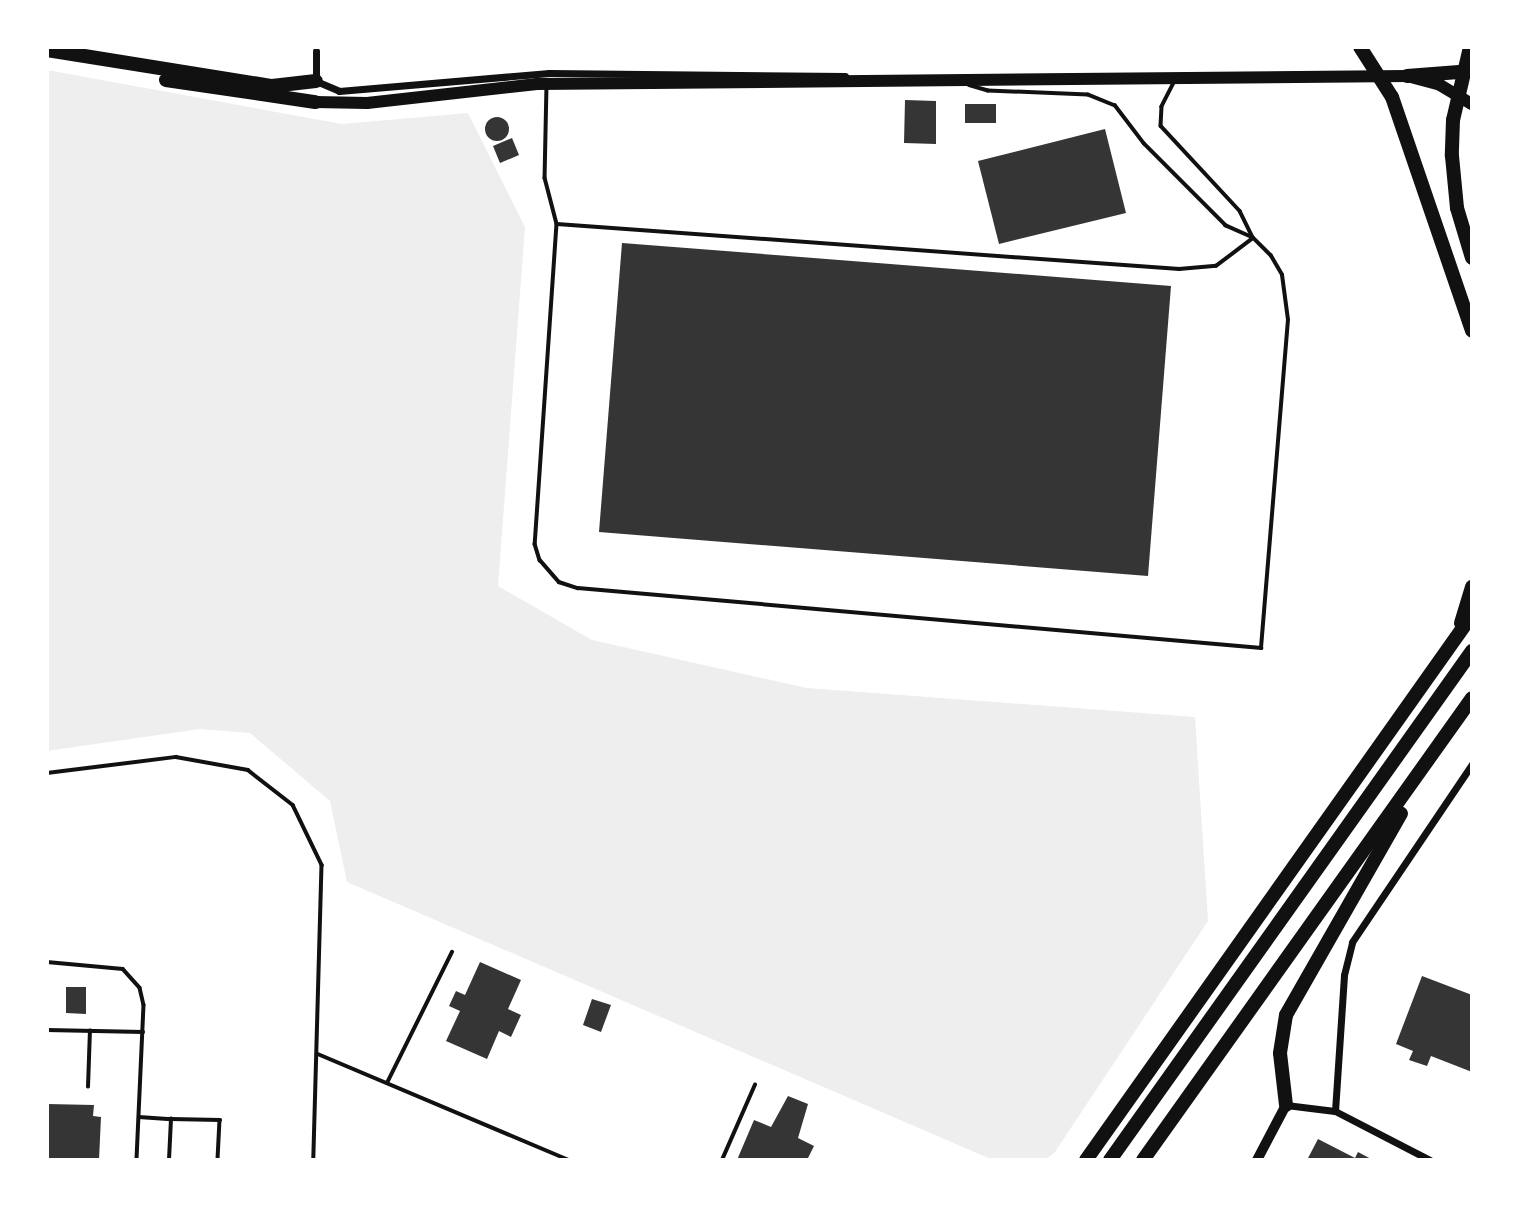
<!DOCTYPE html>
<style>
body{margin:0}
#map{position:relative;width:1519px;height:1207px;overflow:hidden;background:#fff;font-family:Poppins,sans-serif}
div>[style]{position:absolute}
.green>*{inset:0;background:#eee}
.building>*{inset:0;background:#353535}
.round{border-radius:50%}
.service>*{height:3.5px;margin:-1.75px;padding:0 1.75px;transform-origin:1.75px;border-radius:1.75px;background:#111}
.minor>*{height:7px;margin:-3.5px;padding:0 3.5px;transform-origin:3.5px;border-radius:3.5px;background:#111}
.tertiary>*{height:10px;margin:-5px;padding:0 5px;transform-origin:5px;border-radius:5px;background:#111}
.trunk>*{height:12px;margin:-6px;padding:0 6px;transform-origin:6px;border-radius:6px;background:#111}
.motorway>*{height:14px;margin:-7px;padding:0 7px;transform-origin:7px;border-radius:7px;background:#111}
span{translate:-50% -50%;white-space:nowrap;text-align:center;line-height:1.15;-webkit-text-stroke:7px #fff;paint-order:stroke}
.frame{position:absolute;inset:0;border:49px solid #fff;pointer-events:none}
</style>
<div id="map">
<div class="green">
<div style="clip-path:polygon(47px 70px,342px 124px,468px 113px,525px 227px,498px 586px,592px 640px,807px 688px,1195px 717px,1208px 921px,1055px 1152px,1045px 1160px,993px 1160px,347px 882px,330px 801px,250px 733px,200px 729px,47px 751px)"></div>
</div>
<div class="building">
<div style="clip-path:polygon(905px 100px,936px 101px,936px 144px,904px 143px)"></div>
<div style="clip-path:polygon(965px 104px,996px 104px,996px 123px,965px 123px)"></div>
<div class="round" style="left:485px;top:117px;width:24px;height:24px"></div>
<div style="clip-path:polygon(1105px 129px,1126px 213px,999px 244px,978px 161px)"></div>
<div style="clip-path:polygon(512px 138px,519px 155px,500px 163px,493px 146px)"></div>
<div style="clip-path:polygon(622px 243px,1171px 286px,1148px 576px,599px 532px)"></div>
<div style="clip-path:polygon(480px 962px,521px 980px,508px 1009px,521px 1015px,511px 1037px,499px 1031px,487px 1059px,446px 1041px,460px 1011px,449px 1006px,456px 991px,465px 995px)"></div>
<div style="clip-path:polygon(1422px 976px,1472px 995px,1472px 1072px,1431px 1056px,1427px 1066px,1409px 1060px,1413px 1051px,1396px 1044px)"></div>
<div style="clip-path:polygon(66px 987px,86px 987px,86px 1014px,66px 1013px)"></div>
<div style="clip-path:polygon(592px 999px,611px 1005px,601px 1032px,583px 1025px)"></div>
<div style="clip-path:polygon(788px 1096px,808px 1104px,798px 1138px,814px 1146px,807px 1160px,737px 1160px,754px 1120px,771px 1127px)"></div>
<div style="clip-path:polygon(47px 1104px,94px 1105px,93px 1116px,101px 1117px,99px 1160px,47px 1160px)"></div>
<div style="clip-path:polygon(1318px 1139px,1355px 1158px,1358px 1152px,1373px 1160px,1307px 1160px)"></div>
</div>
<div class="service">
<div style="left:1175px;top:81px;width:29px;rotate:117deg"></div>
<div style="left:1162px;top:107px;width:19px;rotate:93deg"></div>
<div style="left:1161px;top:126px;width:116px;rotate:47.1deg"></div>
<div style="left:1240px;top:211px;width:28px;rotate:64deg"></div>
<div style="left:547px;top:85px;width:93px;rotate:91.2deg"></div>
<div style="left:545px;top:178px;width:48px;rotate:75.4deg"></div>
<div style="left:557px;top:224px;width:624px;rotate:4.14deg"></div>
<div style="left:1179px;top:269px;width:37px;rotate:-5deg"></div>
<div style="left:1216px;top:266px;width:46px;rotate:-37.1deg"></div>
<div style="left:557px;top:224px;width:321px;rotate:93.9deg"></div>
<div style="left:535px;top:544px;width:17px;rotate:73deg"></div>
<div style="left:540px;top:560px;width:29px;rotate:49deg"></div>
<div style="left:559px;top:582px;width:20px;rotate:18deg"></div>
<div style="left:578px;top:588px;width:686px;rotate:5.02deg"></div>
<div style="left:1261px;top:648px;width:329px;rotate:-85.3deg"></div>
<div style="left:1288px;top:320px;width:45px;rotate:-97.6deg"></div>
<div style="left:1282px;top:275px;width:22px;rotate:-120deg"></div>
<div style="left:1271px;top:256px;width:25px;rotate:-135deg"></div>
<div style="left:1253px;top:238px;width:30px;rotate:-156deg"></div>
<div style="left:1226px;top:226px;width:116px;rotate:-135deg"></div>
<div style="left:1144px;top:144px;width:48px;rotate:-127.3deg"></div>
<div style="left:1115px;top:106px;width:29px;rotate:-158deg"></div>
<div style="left:1088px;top:95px;width:100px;rotate:-177.7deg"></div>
<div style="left:988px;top:91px;width:19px;rotate:-164deg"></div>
<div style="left:47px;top:773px;width:130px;rotate:-7.1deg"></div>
<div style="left:176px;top:757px;width:73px;rotate:10.2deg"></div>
<div style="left:248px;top:770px;width:57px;rotate:37.9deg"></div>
<div style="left:293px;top:805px;width:67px;rotate:64.2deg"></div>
<div style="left:322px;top:865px;width:295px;rotate:91.6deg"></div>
<div style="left:47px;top:962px;width:76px;rotate:5.3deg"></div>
<div style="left:123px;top:969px;width:25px;rotate:48deg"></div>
<div style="left:140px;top:988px;width:17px;rotate:77deg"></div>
<div style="left:144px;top:1005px;width:155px;rotate:92.6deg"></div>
<div style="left:47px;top:1030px;width:96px;rotate:1.2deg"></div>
<div style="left:318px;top:1054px;width:272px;rotate:22.9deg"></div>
<div style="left:387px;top:1083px;width:146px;rotate:-63.6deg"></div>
<div style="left:88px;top:1087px;width:56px;rotate:-88deg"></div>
<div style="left:139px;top:1117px;width:32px;rotate:4deg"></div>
<div style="left:169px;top:1160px;width:41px;rotate:-87.2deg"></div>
<div style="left:171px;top:1119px;width:49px;rotate:1.2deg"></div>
<div style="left:220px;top:1120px;width:40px;rotate:92.9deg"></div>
<div style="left:722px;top:1160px;width:82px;rotate:-66.3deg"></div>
</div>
<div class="minor">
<div style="left:316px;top:51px;width:30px;rotate:90deg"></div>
<div style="left:316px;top:81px;width:25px;rotate:23deg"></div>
<div style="left:339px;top:91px;width:211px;rotate:-4.9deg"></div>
<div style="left:549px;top:73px;width:296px;rotate:0.6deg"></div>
<div style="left:1286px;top:1105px;width:49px;rotate:7deg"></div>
<div style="left:1335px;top:1111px;width:107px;rotate:27.3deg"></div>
<div style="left:1335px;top:1111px;width:136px;rotate:-86.2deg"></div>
<div style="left:1344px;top:975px;width:34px;rotate:-76deg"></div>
<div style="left:1352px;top:942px;width:215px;rotate:-56deg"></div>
</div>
<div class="tertiary">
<div style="left:1257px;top:1160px;width:62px;rotate:-62.2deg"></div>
</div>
<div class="trunk">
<div style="left:315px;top:102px;width:52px;rotate:1.1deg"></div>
<div style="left:367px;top:103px;width:171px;rotate:-6.4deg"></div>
<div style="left:537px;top:84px;width:870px;rotate:-0.53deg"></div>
<div style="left:1407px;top:76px;width:34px;rotate:15deg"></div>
<div style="left:1440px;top:85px;width:37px;rotate:31deg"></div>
</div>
<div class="motorway">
<div style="left:1360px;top:47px;width:59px;rotate:57.4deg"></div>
<div style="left:1392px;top:97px;width:247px;rotate:71.1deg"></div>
<div style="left:1470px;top:47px;width:75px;rotate:103.1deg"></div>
<div style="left:1453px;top:120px;width:36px;rotate:92deg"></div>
<div style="left:1452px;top:156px;width:52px;rotate:84.5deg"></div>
<div style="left:1457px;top:208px;width:52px;rotate:73.3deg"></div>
<div style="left:47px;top:50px;width:228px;rotate:9.1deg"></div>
<div style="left:272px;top:86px;width:44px;rotate:-6.5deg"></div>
<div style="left:1407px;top:76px;width:65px;rotate:-4.4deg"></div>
<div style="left:166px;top:80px;width:151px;rotate:8.4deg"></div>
<div style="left:1461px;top:623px;width:38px;rotate:-73deg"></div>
<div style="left:1286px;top:1105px;width:52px;rotate:-96.6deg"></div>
<div style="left:1280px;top:1053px;width:38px;rotate:-81deg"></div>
<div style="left:1286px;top:1015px;width:232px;rotate:-60.3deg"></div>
<div style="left:1086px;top:1160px;width:668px;rotate:-54.69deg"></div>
<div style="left:1110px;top:1160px;width:625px;rotate:-54.58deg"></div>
<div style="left:1143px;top:1160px;width:567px;rotate:-54.54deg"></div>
</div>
<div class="frame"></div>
</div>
